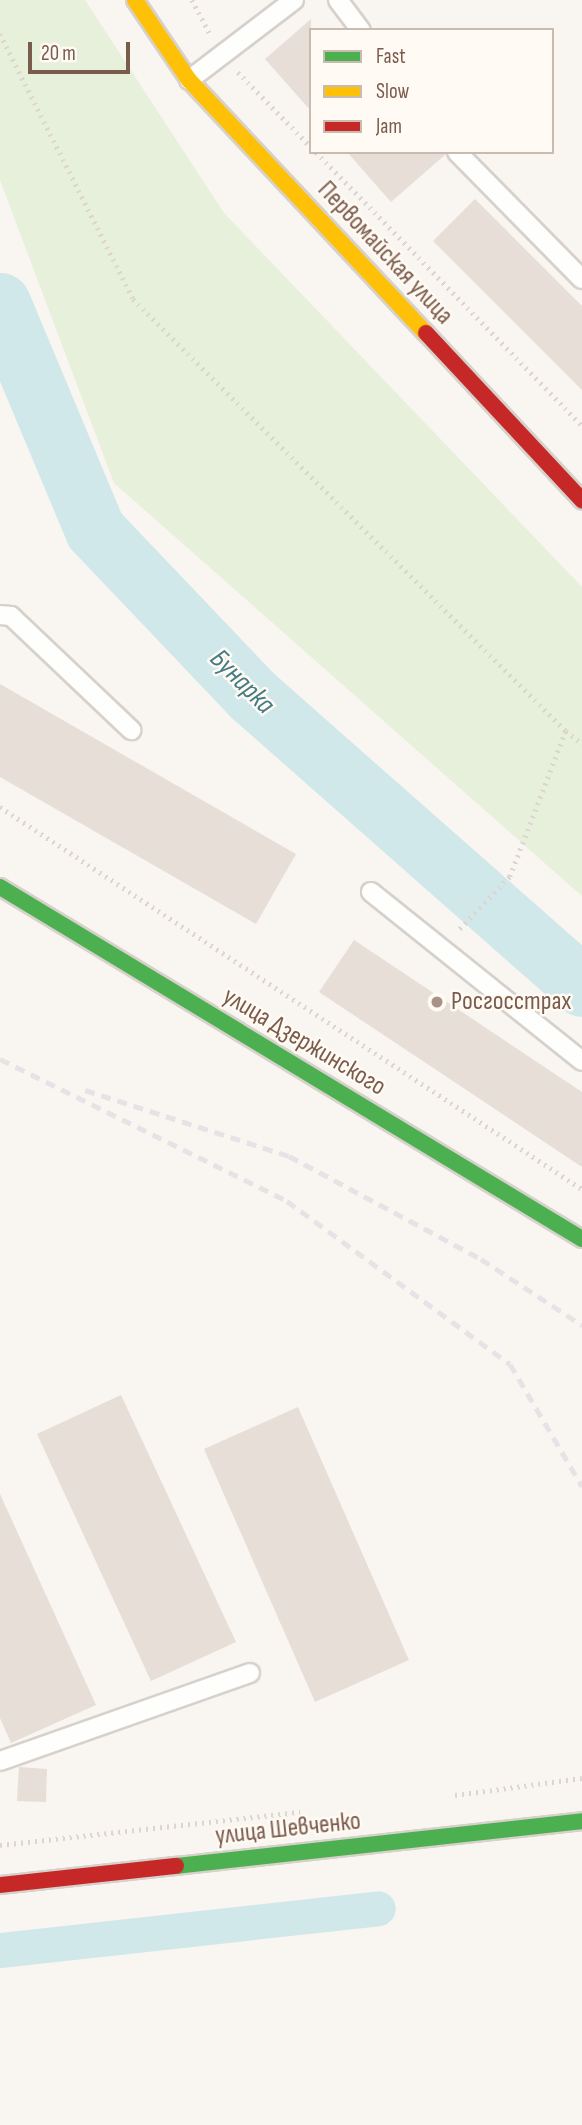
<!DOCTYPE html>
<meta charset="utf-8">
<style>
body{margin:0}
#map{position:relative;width:582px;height:2125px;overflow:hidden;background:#f9f5f0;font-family:"Sofia Sans Condensed",sans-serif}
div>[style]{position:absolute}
.green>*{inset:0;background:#e7f0db}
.canal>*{height:35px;margin:-17.5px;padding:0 17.5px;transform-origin:17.5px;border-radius:17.5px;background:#d0e8ea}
.river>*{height:61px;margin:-30.5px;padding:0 30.5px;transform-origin:30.5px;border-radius:30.5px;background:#d0e8ea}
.building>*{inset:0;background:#e6ded7}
.path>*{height:4.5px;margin-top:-2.25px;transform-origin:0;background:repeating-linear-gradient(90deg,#dcd5d0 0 2px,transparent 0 7px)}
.roads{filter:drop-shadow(2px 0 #d7d1cb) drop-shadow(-2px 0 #d7d1cb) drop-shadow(0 2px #d7d1cb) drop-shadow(0 -2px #d7d1cb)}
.lane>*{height:18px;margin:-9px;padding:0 9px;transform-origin:9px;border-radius:9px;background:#fefefd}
.fast>*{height:16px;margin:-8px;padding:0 8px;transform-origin:8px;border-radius:8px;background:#4caf50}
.slow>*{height:16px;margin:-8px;padding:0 8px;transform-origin:8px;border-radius:8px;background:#ffc107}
.jam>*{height:16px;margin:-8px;padding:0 8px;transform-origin:8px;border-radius:8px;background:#c62828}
.rail>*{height:5px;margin-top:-2.5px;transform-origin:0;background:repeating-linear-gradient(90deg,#e6e3e7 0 10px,transparent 0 17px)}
.dots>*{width:19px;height:19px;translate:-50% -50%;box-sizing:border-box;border:4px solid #fffaf3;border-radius:50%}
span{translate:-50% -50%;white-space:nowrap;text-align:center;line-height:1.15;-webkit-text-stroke:5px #fffaf3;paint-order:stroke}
.street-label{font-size:26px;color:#7a5c4d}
.poi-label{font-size:26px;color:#7a5c4d}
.left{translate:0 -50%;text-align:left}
.water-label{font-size:28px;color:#437c86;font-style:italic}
.legend{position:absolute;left:309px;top:28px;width:245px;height:126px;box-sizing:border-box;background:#fffaf3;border:2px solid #cabbb1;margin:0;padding:9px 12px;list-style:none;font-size:21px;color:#7a5c4d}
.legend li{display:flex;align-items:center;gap:14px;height:35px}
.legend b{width:35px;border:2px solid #cabbb1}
.scale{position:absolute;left:28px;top:42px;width:102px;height:32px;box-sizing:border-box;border:4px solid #7a5c4d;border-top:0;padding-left:9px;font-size:21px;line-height:24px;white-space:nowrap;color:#7a5c4d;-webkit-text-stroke:5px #fffaf3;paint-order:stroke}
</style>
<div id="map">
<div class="green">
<div style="clip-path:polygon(0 0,85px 0,224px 213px,582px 587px,582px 896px,114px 483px,0 180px)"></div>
</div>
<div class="canal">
<div style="left:0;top:1950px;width:380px;rotate:-6.3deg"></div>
</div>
<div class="river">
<div style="left:0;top:303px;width:246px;rotate:67.3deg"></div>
<div style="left:95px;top:530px;width:228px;rotate:46.4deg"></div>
<div style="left:252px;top:695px;width:440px;rotate:41.4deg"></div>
</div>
<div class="building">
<div style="clip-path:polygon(311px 19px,311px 111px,265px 59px)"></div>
<div style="clip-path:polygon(347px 152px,446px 152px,446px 154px,391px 202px)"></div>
<div style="clip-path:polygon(475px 199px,582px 306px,582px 390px,433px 241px)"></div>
<div style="clip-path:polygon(0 684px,296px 854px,256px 924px,0 777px)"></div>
<div style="clip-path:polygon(354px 940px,582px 1092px,582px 1167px,319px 992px)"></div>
<div style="clip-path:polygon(121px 1395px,236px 1642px,151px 1681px,37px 1434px)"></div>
<div style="clip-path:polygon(298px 1407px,409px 1660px,315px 1702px,204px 1449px)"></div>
<div style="clip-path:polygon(0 1494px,96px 1705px,11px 1743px,0 1718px)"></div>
<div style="clip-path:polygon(19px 1767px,47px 1769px,46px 1802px,17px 1801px)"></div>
</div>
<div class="path">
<div style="left:192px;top:0;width:40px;rotate:62deg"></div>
<div style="left:0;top:34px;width:297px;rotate:63.3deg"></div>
<div style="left:133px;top:299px;width:612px;rotate:44.93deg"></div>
<div style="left:566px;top:731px;width:156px;rotate:111deg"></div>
<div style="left:510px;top:877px;width:75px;rotate:133.9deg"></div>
<div style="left:238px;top:72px;width:105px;rotate:45.8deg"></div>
<div style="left:316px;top:152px;width:382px;rotate:45.8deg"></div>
<div style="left:566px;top:731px;width:21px;rotate:39deg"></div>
<div style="left:0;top:807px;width:696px;rotate:33.28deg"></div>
<div style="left:455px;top:1795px;width:128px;rotate:-7.6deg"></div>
<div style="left:0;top:1845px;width:302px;rotate:-6.3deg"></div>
</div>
<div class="roads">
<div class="lane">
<div style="left:338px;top:0;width:38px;rotate:53deg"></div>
<div style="left:189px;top:80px;width:132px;rotate:-37.3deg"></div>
<div style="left:457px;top:152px;width:178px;rotate:45.5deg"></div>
<div style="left:0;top:615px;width:11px;rotate:5deg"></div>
<div style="left:11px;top:616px;width:166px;rotate:43.5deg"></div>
<div style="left:371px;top:892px;width:270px;rotate:38.7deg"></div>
<div style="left:0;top:1761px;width:265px;rotate:-19.4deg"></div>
</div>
<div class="fast">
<div style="left:0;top:887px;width:680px;rotate:31.17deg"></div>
<div style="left:176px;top:1866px;width:408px;rotate:-6.3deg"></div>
</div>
<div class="slow">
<div style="left:135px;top:0;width:97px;rotate:56deg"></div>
<div style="left:189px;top:80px;width:347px;rotate:46.9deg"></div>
</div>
<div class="jam">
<div style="left:426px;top:333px;width:229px;rotate:47deg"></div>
<div style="left:0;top:1885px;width:177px;rotate:-6.2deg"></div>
</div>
</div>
<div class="rail">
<div style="left:0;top:1059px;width:320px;rotate:26.3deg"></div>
<div style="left:287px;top:1201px;width:276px;rotate:36.2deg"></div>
<div style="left:510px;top:1364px;width:142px;rotate:59.5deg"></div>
<div style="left:85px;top:1090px;width:214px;rotate:17.9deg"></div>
<div style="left:289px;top:1156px;width:218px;rotate:28.2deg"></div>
<div style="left:481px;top:1259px;width:121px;rotate:33.2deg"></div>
</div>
<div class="dots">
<div style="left:437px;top:1002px;background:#a69286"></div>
</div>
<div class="street-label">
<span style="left:385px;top:253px;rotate:47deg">Первомайская улица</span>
<span style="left:304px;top:1042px;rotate:31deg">улица Дзержинского</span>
<span style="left:288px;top:1829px;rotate:-6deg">улица Шевченко</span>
</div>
<div class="poi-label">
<span class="left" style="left:451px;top:1002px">Росгосстрах</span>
</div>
<div class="water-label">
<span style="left:242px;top:682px;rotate:45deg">Бунарка</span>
</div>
<ul class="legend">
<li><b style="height:9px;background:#4caf50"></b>Fast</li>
<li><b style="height:9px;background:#ffc107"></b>Slow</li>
<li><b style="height:9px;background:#c62828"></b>Jam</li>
</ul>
<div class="scale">20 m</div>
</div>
